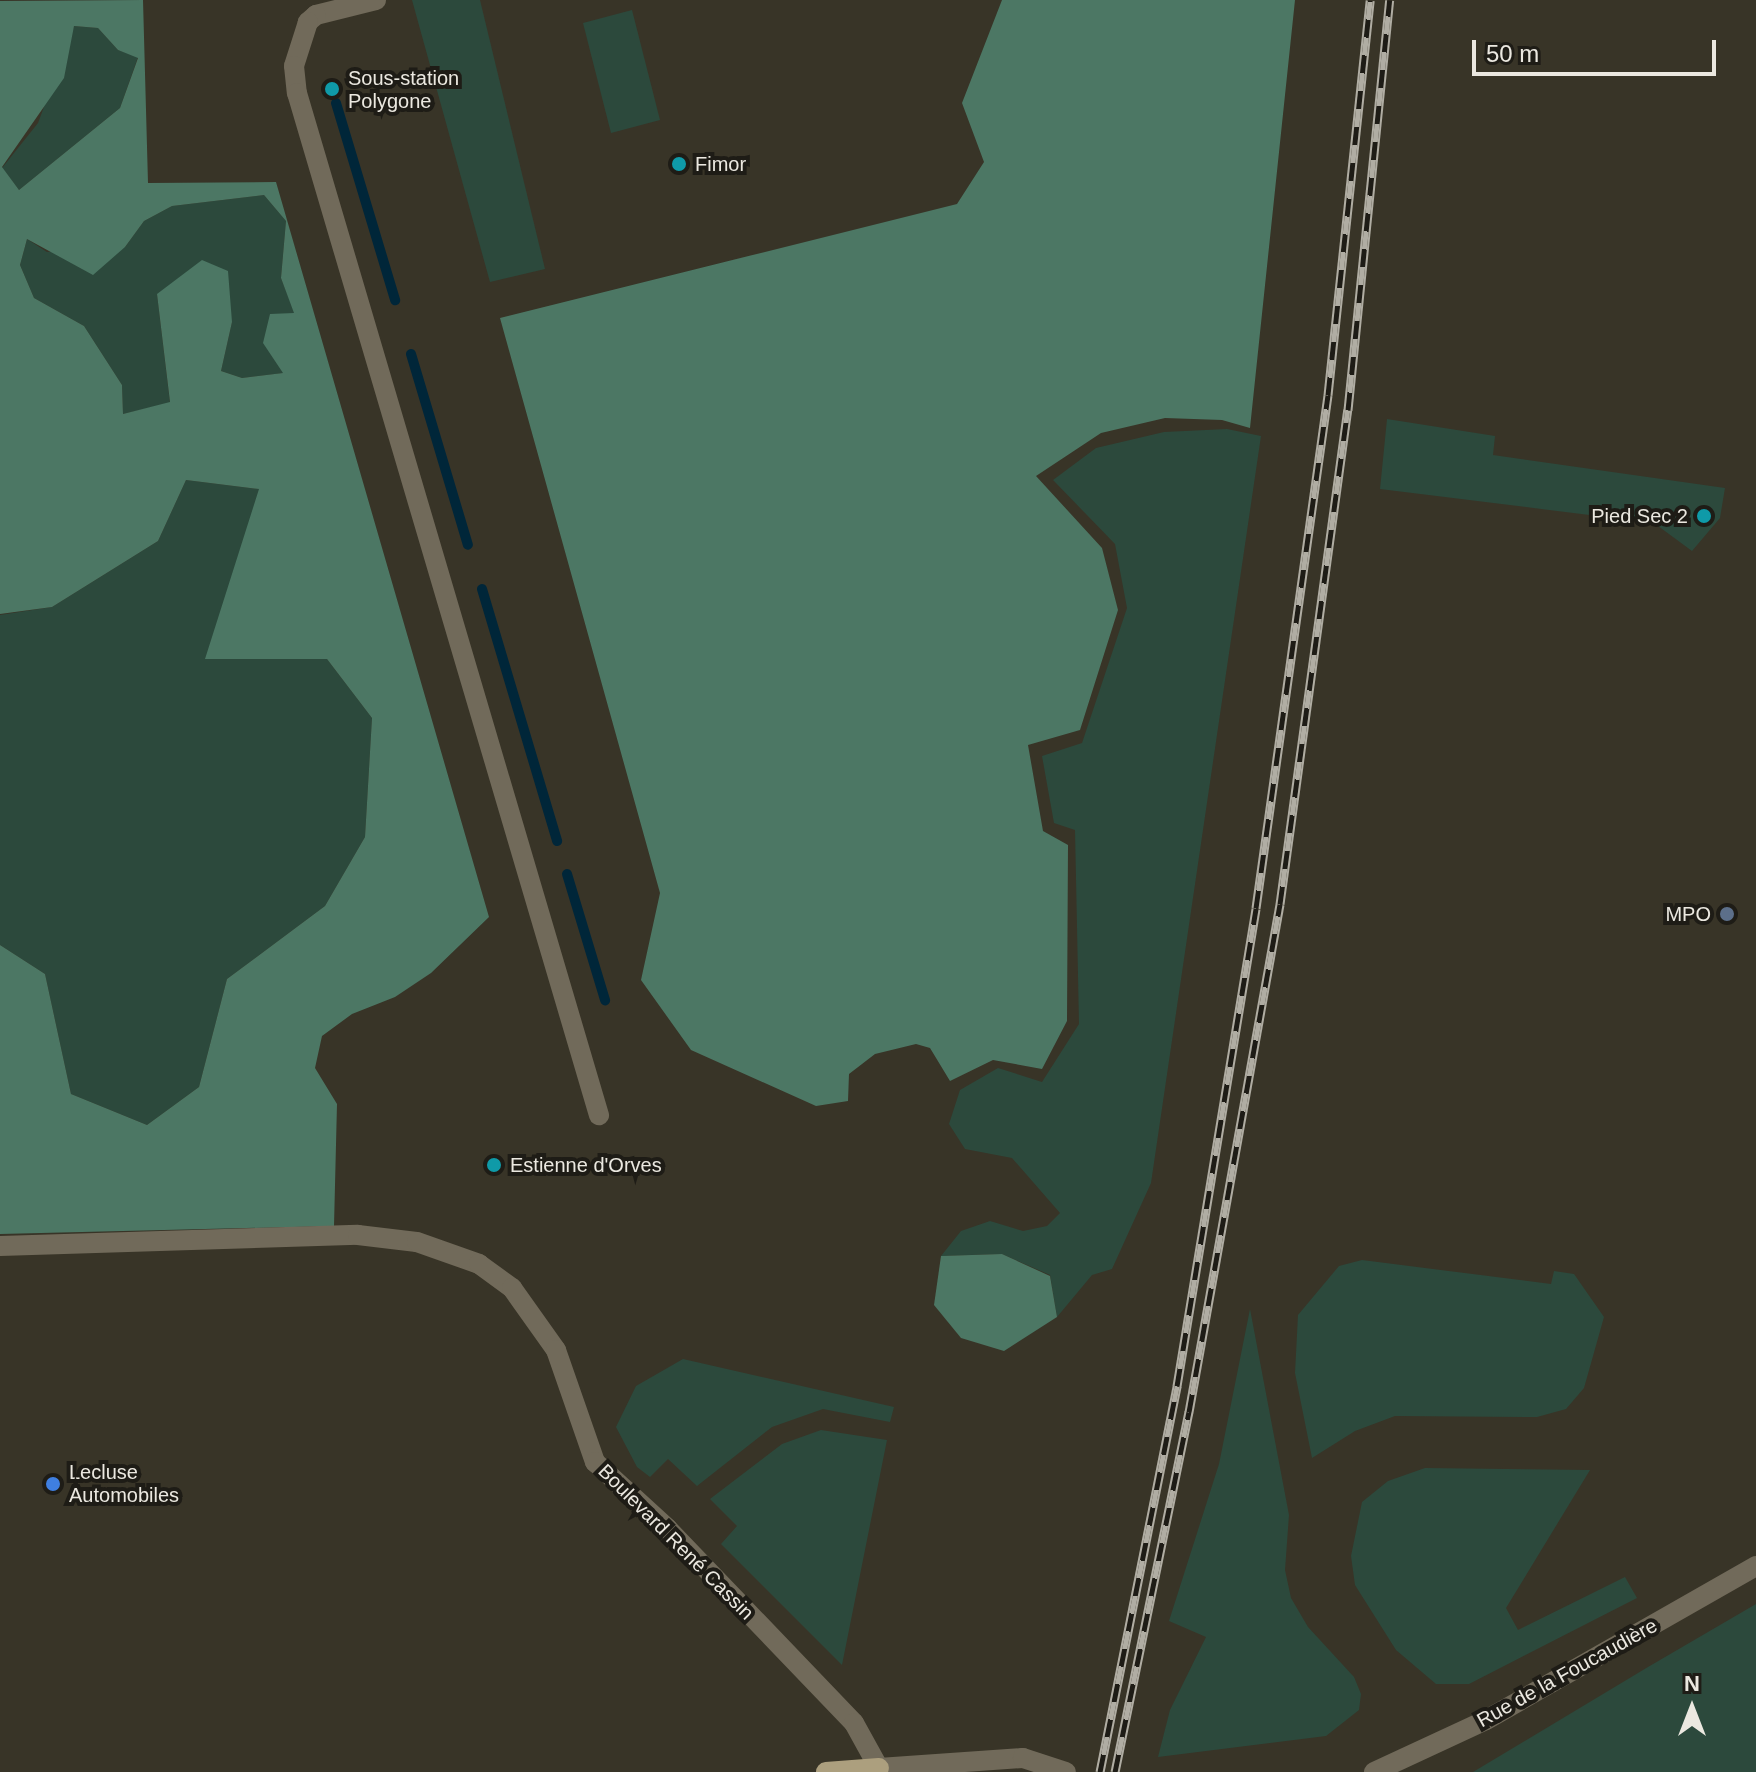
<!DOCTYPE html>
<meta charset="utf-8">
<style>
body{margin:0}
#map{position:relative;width:1756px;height:1772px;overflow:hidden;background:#383427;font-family:Helvetica,sans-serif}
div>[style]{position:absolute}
.green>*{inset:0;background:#2c493c}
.forest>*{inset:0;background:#4c7764}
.stream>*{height:10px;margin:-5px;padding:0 5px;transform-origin:5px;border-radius:5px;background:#002639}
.street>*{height:20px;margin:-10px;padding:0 10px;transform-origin:10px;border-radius:10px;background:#716a5a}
.primary>*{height:20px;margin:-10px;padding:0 10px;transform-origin:10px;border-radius:10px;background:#ac9f7e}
.rail>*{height:9px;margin-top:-4.5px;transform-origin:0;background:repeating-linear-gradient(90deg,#1e1c16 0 18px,#b0ada3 0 36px);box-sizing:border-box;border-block:2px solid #b0ada3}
.dots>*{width:22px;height:22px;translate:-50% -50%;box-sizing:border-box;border:4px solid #1e1c16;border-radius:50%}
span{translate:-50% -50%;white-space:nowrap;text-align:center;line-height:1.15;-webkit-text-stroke:8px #1e1c16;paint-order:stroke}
.poi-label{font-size:20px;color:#ebe8e0}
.left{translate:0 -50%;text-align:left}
.right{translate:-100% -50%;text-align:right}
.street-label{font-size:20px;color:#ebe8e0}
.north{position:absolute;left:1652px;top:1668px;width:80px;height:80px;-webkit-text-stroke:6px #1e1c16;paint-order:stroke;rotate:0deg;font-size:22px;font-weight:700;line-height:32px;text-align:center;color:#ebe8e0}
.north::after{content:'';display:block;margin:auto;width:28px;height:36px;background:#ebe8e0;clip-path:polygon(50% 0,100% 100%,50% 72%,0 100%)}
.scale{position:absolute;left:1472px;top:40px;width:244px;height:36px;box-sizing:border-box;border:4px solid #ebe8e0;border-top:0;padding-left:10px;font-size:24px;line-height:28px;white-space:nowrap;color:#ebe8e0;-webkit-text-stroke:6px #1e1c16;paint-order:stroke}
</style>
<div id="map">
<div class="green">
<div style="clip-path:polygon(412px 0,480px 0,545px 269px,490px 282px)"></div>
<div style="clip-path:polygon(632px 10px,660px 120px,611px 133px,583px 23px)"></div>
<div style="clip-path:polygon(74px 26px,98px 28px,118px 50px,138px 57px,120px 108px,19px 190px,2px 168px,38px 123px)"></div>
<div style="clip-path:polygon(264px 195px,286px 221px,281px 278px,295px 313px,284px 373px,242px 378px,221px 371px,232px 322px,157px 294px,170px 403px,123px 414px,122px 385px,84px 326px,34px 298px,20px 265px,27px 239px,47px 252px,125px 247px,144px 221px,172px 206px)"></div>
<div style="clip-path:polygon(1387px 419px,1495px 436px,1493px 455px,1725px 488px,1720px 518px,1692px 551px,1654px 523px,1380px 489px)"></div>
<div style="clip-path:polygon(1227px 429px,1261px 436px,1151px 1183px,1112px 1269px,1092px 1275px,1057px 1317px,1050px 1275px,1002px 1254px,941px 1256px,961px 1231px,990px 1221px,1023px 1231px,1047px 1226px,1060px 1213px,1012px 1158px,965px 1149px,949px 1124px,960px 1090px,998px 1068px,1042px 1082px,1079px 1024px,1075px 830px,1054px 823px,1042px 756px,1082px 743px,1127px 608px,1115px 544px,1053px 480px,1096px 448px,1164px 432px)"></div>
<div style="clip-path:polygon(186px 480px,259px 489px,327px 659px,372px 718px,365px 837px,325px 906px,227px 979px,199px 1087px,147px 1125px,71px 1094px,45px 974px,0 945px,0 615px,52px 607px,158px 541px)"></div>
<div style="clip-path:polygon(1362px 1260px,1551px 1284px,1554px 1271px,1574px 1274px,1604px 1317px,1584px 1388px,1566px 1409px,1537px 1417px,1395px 1416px,1355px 1431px,1312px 1458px,1295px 1373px,1298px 1315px,1339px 1266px)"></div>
<div style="clip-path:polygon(1250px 1309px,1289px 1515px,1285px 1570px,1291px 1598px,1308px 1627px,1354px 1677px,1361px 1694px,1359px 1710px,1326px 1736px,1158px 1757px,1170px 1710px,1206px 1637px,1169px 1621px,1219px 1464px)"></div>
<div style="clip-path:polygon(683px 1359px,894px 1407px,890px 1422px,823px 1409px,772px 1427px,697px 1486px,668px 1459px,650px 1477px,637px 1467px,616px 1427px,636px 1386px)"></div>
<div style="clip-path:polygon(821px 1430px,887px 1440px,842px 1665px,721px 1544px,737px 1526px,710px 1499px,782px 1444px)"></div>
<div style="clip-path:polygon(1425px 1468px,1590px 1470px,1506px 1608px,1518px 1630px,1625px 1577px,1637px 1598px,1469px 1684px,1436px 1684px,1396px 1650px,1355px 1585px,1351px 1556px,1362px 1502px,1388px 1481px)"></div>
<div style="clip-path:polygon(1756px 1604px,1756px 1772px,1473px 1772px,1648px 1667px)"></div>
</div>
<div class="forest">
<div style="clip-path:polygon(evenodd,143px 0,148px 183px,276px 182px,489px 917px,431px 973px,395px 997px,352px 1014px,322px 1036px,315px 1068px,337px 1104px,334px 1226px,0 1234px,0 945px,45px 974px,71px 1094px,147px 1125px,199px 1087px,227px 979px,325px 906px,365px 837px,372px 718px,327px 659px,205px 659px,259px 489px,186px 480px,158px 541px,52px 607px,0 614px,0 1px,143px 0,74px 26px,98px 28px,118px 50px,138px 58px,120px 108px,19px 190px,2px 167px,64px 78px,74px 26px,143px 0,264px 195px,286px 221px,281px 278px,294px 313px,270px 314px,263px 343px,283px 373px,242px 378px,221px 371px,232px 322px,228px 271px,202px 260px,157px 294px,170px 402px,123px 414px,122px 385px,84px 326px,34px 298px,20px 265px,27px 239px,93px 275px,125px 247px,144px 221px,172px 206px,264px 195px)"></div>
<div style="clip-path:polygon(1002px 0,1295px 0,1250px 428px,1222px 420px,1165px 418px,1101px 433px,1036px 476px,1102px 548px,1118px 610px,1080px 730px,1028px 745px,1043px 831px,1068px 845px,1067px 1021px,1042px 1069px,993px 1060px,950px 1081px,930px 1048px,916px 1044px,875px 1054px,849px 1074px,848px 1101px,816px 1106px,691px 1050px,641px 980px,660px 893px,500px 318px,957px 204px,984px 162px,962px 103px)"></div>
<div style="clip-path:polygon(1002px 1254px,1050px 1276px,1057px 1317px,1004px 1351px,961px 1338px,934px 1305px,941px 1256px)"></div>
</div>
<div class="stream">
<div style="left:336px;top:103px;width:206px;rotate:73.3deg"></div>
<div style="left:411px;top:354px;width:199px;rotate:73.4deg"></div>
<div style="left:482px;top:589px;width:263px;rotate:73.4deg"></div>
<div style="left:567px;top:874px;width:132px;rotate:73.2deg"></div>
</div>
<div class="street">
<div style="left:376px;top:0;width:62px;rotate:166deg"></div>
<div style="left:316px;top:15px;width:11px;rotate:139deg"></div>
<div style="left:308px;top:22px;width:46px;rotate:107.7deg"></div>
<div style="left:294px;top:66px;width:27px;rotate:84deg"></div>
<div style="left:297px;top:93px;width:1066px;rotate:73.54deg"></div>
<div style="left:0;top:1246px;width:358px;rotate:-1.8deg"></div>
<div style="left:358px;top:1235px;width:59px;rotate:6.8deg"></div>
<div style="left:417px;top:1242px;width:66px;rotate:19.5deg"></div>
<div style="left:479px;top:1264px;width:41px;rotate:36deg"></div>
<div style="left:512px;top:1288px;width:76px;rotate:54.6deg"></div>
<div style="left:556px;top:1350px;width:119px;rotate:70.8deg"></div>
<div style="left:595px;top:1462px;width:98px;rotate:42.5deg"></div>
<div style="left:667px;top:1528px;width:270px;rotate:46.2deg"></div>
<div style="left:854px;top:1723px;width:56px;rotate:61.1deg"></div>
<div style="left:879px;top:1768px;width:144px;rotate:-4deg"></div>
<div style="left:1023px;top:1758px;width:45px;rotate:18deg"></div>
<div style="left:1374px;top:1772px;width:123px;rotate:-24.9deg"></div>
<div style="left:1486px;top:1720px;width:311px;rotate:-29.7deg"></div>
</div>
<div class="primary">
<div style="left:826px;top:1772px;width:53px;rotate:-4.3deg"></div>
</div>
<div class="rail">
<div style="left:1100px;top:1772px;width:394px;rotate:-78.7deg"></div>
<div style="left:1177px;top:1386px;width:484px;rotate:-80.6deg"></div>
<div style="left:1256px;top:908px;width:518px;rotate:-82.01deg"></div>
<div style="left:1328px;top:395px;width:397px;rotate:-83.9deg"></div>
<div style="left:1115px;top:1772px;width:368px;rotate:-78.4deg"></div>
<div style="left:1189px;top:1412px;width:516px;rotate:-79.84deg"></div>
<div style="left:1280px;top:904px;width:499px;rotate:-82.2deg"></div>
<div style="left:1348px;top:410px;width:412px;rotate:-84.2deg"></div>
</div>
<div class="dots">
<div style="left:332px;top:89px;background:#0f9aa8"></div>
<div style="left:679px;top:164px;background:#0f9aa8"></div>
<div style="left:1704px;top:516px;background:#0f9aa8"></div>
<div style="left:1727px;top:914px;background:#5c6f8a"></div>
<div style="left:494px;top:1165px;background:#0f9aa8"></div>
<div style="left:53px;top:1484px;background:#3f7fe0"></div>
</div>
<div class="poi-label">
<span class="left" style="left:348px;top:90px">Sous-station<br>Polygone</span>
<span class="left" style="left:695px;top:164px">Fimor</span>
<span class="right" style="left:1688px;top:516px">Pied Sec 2</span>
<span class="right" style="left:1711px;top:914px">MPO</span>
<span class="left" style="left:510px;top:1165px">Estienne d'Orves</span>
<span class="left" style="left:69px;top:1484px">Lecluse<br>Automobiles</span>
</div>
<div class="street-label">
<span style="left:676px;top:1542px;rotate:45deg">Boulevard René Cassin</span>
<span style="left:1567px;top:1673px;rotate:-29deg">Rue de la Foucaudière</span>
</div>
<div class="north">N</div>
<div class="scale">50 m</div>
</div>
